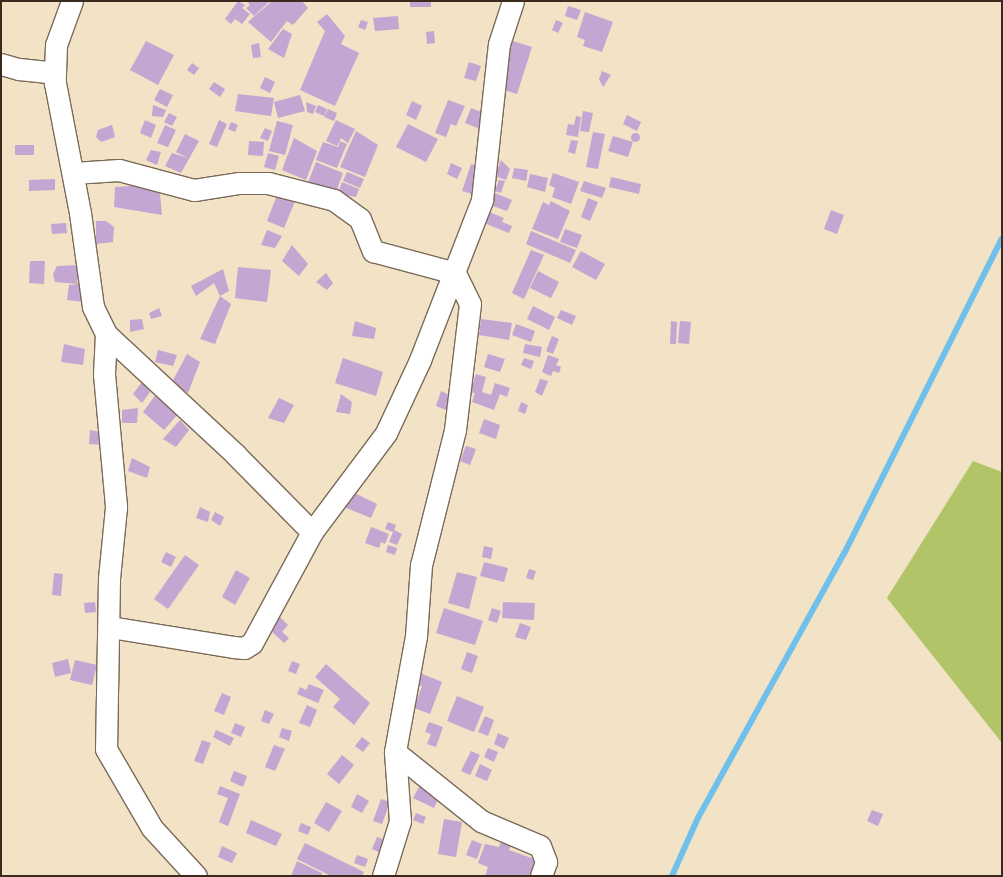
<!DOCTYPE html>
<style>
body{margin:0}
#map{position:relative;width:1003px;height:877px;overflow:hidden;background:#f2e2c6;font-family:Itim,sans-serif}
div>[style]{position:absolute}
.green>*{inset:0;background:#b1c468}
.stream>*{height:5.5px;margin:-2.75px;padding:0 2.75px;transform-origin:2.75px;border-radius:2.75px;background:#70c0eb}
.building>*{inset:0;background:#c3a6d2}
.round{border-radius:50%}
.roads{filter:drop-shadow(1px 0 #7b6a59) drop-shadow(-1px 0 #7b6a59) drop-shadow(0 1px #7b6a59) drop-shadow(0 -1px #7b6a59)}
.minor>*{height:21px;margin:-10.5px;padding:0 10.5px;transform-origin:10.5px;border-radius:10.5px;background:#fff}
span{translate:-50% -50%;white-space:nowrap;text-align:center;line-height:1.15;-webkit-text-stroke:4px #fdfcf7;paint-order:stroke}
.frame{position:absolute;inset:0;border:2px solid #3b2a1e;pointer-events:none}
</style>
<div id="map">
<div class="green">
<div style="clip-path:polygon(973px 461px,1002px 472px,1002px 743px,887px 598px)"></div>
</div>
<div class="stream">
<div style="left:672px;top:876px;width:64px;rotate:-65.9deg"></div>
<div style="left:698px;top:818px;width:302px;rotate:-61.1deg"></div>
<div style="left:844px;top:554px;width:352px;rotate:-63.4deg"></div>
</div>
<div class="building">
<div style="clip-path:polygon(238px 1px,245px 5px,242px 8px,250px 14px,242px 24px,235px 19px,231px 24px,225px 19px)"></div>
<div style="clip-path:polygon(247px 1px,270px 1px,254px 16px,246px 8px,250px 5px)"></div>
<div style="clip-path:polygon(272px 1px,302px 1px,308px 8px,293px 25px,287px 21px,271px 42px,248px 22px)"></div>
<div style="clip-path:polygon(410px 1px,431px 1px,431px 7px,410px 7px)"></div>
<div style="clip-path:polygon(568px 6px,581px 10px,577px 20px,565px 16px)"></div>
<div style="clip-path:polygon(585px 12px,613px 22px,602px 52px,583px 46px,585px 40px,577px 37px)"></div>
<div style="clip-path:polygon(327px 14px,345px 36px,341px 44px,359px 53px,335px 106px,300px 90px,325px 31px,317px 22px)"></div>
<div style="clip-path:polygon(398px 16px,399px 29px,375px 31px,373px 18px)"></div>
<div style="clip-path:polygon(361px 20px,368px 22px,365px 30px,358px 27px)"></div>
<div style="clip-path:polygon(556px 20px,563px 23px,558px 33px,552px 30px)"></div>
<div style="clip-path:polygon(283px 29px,292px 34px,284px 58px,268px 49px)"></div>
<div style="clip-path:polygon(434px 31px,435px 43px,427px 44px,426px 32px)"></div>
<div style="clip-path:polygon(146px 41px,174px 55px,158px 85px,130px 70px)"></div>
<div style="clip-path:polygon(513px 41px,532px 47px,517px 94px,497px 88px)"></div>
<div style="clip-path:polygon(259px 43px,261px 57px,253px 58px,251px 45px)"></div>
<div style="clip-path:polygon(469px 62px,481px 66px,476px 81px,464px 78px)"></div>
<div style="clip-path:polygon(192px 63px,199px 68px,194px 75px,187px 70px)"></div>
<div style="clip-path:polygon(602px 71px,611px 75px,603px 87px,599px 79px)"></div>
<div style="clip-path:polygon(265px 77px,275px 82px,270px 93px,260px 88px)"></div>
<div style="clip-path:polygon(214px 82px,225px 89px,220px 97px,209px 89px)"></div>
<div style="clip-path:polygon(160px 89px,173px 95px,167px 107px,154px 100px)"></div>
<div style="clip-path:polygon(238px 94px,274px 98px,271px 116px,235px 111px)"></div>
<div style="clip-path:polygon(300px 95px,305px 111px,278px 118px,274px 102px)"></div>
<div style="clip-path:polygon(448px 100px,465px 106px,456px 126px,451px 124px,446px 137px,435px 133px)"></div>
<div style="clip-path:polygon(412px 101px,422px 106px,416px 120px,406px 115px)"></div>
<div style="clip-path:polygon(306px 102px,316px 106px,313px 114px,307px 112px)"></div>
<div style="clip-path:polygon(153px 105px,166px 110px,163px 117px,152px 116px)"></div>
<div style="clip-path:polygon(318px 105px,327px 109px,324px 116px,315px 112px)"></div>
<div style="clip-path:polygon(471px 108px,486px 114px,480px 129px,465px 123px)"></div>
<div style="clip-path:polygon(328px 109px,337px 113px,334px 121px,324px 117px)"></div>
<div style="clip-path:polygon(583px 111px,593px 113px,589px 132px,580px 131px)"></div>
<div style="clip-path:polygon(169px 113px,177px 117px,172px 126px,164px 122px)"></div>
<div style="clip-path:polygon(627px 115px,641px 122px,637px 131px,623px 124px)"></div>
<div style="clip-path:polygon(576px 116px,581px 117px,578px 137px,566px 135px,568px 124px,574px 125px)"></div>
<div style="clip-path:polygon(145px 120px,156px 125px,151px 138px,140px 133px)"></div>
<div style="clip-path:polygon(219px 120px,227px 124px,217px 147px,209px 144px)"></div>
<div style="clip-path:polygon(336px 120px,355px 129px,348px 143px,341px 138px,337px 146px,326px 141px)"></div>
<div style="clip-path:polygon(277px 121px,293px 125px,285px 155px,269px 151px)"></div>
<div style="clip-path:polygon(231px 122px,238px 125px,235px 132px,228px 129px)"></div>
<div style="clip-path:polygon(408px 124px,438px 139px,426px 162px,396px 147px)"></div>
<div style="clip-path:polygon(112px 125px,115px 137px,101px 142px,96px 137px,98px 130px)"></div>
<div style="clip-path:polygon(165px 125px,176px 130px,168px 147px,157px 143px)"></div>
<div style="clip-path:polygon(265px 128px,272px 131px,268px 141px,260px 138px)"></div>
<div style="clip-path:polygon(356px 131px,378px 145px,365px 177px,340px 167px)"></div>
<div style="clip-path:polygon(593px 132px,605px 134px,598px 169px,586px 167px)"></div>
<div class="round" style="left:630.5px;top:132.5px;width:9px;height:9px"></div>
<div style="clip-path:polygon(185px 134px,199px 141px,181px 173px,165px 166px,172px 153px,188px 158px,176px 152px)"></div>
<div style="clip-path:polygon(613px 136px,633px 142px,628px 157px,608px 151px)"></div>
<div style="clip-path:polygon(294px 138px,317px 151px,306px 180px,282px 170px)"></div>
<div style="clip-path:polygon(571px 140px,578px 141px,575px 154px,568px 152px)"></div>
<div style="clip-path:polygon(249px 141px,264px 142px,263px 156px,248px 155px)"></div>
<div style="clip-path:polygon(340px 141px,347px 144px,337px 168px,316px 160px,323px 142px,338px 147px)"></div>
<div style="clip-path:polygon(15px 145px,34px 145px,34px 155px,15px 155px)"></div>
<div style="clip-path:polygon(151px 150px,161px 152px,157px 165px,146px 160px)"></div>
<div style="clip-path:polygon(268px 153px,279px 156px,275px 170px,264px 167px)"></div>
<div style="clip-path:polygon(501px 160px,510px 169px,506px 180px,495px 176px)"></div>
<div style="clip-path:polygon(316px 162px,343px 173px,335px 195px,307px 185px)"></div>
<div style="clip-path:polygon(451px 163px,462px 168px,457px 179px,447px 174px)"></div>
<div style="clip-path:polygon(471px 164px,480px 167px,472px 194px,462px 191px)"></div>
<div style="clip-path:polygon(514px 168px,528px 170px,526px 181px,512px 178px)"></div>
<div style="clip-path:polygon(347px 172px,364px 179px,360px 188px,343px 181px)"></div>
<div style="clip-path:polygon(553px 173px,579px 182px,571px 204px,552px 197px,555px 188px,549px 185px)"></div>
<div style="clip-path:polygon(530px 174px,548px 178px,545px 192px,527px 187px)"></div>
<div style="clip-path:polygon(611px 177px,641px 184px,639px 194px,609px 187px)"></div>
<div style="clip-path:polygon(55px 179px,55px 190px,29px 191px,29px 180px)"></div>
<div style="clip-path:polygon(499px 180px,505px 181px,501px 193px,495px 191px)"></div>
<div style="clip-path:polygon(584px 181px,606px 188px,602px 198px,580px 191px)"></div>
<div style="clip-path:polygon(342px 182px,359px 189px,356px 197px,338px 194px)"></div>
<div style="clip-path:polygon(159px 184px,162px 215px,114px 207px,115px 187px)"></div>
<div style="clip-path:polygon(279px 190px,296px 199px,284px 228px,267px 221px)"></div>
<div style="clip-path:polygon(495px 193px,512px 200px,507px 211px,490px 205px)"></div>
<div style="clip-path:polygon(588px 198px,598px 202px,590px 221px,581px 217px)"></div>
<div style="clip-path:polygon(551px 201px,570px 211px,558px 239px,532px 229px,543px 202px,549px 205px)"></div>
<div style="clip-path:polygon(831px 210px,844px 215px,837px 234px,824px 229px)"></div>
<div style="clip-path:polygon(489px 212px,504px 218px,502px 222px,512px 226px,509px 233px,484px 223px)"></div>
<div style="clip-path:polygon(96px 221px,106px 221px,114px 227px,113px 242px,96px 244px)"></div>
<div style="clip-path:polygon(66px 223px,67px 233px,52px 234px,51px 224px)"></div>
<div style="clip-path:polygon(565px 229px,582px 235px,577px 248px,560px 242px)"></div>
<div style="clip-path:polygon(267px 230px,282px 236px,275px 248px,261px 245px)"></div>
<div style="clip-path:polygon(531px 231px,576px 250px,570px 263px,526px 244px)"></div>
<div style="clip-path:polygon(292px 245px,308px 264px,299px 276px,282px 261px)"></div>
<div style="clip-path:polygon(531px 250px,544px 255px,524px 299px,512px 293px)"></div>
<div style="clip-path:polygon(581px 251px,605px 264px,596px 280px,572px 267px)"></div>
<div style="clip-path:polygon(30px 261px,45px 261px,44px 284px,29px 283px)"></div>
<div style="clip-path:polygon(79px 265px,77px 284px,55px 282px,53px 274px,57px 266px)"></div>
<div style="clip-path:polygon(238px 267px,271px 270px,267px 302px,235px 298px)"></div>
<div style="clip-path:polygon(223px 269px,229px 291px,220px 296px,231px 304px,215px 344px,200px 339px,220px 296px,214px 283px,196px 296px,191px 286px)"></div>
<div style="clip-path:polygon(538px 271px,559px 282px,551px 298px,530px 288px)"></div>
<div style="clip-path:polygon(326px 273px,333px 283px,327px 290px,316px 282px)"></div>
<div style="clip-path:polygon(88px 283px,84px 302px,67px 300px,69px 285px)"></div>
<div style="clip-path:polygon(533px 306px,555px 317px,549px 330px,527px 319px)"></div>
<div style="clip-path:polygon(159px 308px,162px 316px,151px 319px,149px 313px)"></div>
<div style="clip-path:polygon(561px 310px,576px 316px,572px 325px,557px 318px)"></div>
<div style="clip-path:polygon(142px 319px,144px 329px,130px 332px,130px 320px)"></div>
<div style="clip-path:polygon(481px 319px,512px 323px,509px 340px,479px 335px)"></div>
<div style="clip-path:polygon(355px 321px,376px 328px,374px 339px,352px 336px)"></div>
<div style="clip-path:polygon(671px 321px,677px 322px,676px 344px,670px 344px)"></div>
<div style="clip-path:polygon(680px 321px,691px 322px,689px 344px,678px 343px)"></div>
<div style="clip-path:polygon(516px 324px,535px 331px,531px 342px,512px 335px)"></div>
<div style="clip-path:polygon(552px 336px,559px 339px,553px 354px,546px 351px)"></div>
<div style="clip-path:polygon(64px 344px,85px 349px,83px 365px,61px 362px)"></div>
<div style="clip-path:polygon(525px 344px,542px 347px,540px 357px,523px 353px)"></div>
<div style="clip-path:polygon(158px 350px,177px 355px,173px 366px,155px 362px)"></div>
<div style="clip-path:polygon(187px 354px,200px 362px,188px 393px,171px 384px)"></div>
<div style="clip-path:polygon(488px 354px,505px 359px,500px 372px,484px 367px)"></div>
<div style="clip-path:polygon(548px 355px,559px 359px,556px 365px,561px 367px,559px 373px,553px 371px,551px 376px,542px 372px)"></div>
<div style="clip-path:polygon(343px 358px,383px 372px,376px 396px,335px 383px)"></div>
<div style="clip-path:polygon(524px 358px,534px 361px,531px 369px,521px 365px)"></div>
<div style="clip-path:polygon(476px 374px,486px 377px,482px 392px,491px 395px,495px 383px,510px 388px,507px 397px,500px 394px,494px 410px,472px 402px,475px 393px,470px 392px)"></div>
<div style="clip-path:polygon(540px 379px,548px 381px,542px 396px,535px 392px)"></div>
<div style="clip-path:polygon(142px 382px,150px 392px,142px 403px,133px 394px)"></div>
<div style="clip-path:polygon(441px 391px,452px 396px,451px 412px,436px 406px)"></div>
<div style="clip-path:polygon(157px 393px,178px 414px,164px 430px,143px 412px)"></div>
<div style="clip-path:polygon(341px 394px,352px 402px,350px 414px,336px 412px)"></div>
<div style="clip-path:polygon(279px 398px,294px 405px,284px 423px,268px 418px)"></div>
<div style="clip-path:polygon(521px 402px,528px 405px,525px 414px,518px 411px)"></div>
<div style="clip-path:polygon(138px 408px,137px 423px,122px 423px,122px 410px)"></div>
<div style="clip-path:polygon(484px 419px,500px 425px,496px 439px,479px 433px)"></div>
<div style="clip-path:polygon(180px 420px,189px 430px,176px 447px,163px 439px)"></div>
<div style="clip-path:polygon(90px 430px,106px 433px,105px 445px,89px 444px)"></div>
<div style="clip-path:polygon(466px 446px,476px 449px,470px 465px,460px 461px)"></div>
<div style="clip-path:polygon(132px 458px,150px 467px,147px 478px,128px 471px)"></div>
<div style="clip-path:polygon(344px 488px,377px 504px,371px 518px,339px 505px)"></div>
<div style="clip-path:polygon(200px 507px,210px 512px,208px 522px,196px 518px)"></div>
<div style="clip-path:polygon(215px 512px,224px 517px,220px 526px,211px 520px)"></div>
<div style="clip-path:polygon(388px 522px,396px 525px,394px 530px,402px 534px,397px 545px,389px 542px,393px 532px,385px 529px)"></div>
<div style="clip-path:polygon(371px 527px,389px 534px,385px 544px,381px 542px,379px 548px,365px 543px)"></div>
<div style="clip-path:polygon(388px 545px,397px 548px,395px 555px,386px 552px)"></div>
<div style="clip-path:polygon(484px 546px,493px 548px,491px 559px,482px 557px)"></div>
<div style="clip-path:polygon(166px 552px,176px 557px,171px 567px,161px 562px)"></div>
<div style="clip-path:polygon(185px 555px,199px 565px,168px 609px,154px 599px)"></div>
<div style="clip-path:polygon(484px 562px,508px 568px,504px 582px,480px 576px)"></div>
<div style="clip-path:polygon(529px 569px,536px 571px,533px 580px,526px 578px)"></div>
<div style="clip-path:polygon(236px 570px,250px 578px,235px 605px,222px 597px)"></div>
<div style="clip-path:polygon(457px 572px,477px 577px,469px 609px,448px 603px)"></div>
<div style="clip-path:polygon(54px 573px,63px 574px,61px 596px,52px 595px)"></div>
<div style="clip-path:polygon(95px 602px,96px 612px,85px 613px,84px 603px)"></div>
<div style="clip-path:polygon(503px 602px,535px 603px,534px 620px,502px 618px)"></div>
<div style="clip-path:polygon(444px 608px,483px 621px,475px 645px,436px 633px)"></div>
<div style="clip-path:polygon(492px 608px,501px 611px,497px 623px,488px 620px)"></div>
<div style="clip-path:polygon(280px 617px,288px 625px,282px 632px,289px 638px,284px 643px,269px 629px)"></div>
<div style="clip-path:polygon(520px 623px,531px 627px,526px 640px,515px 637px)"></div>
<div style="clip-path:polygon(467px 652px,478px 656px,472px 673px,461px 669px)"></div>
<div style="clip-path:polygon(68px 659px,71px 673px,55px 677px,52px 663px)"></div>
<div style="clip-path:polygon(75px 660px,97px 665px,92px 685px,70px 680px)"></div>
<div style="clip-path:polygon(292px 661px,300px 664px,296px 674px,288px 671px)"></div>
<div style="clip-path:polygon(326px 664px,370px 703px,354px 725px,333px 707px,340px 699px,315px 677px)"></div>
<div style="clip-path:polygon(420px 673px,442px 682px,430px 714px,414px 708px,422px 686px,415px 684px)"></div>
<div style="clip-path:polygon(309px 684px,324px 690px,318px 703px,297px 694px,300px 687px,306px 690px)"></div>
<div style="clip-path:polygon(222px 693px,231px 697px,224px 715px,214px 711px)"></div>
<div style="clip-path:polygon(457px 696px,484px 707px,474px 732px,447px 721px)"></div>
<div style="clip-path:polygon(307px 705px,317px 710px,310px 727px,299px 723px)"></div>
<div style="clip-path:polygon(265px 710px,274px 714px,269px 724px,261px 721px)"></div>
<div style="clip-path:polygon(485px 716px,494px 720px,488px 736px,478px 732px)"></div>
<div style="clip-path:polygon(429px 722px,443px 727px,436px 747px,427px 744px,431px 734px,425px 732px)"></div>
<div style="clip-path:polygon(235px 723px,245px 727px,241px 737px,231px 733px)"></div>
<div style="clip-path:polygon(282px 728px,292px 731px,289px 741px,279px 737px)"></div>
<div style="clip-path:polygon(216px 730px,234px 738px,230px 746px,213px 737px)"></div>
<div style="clip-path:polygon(498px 733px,509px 738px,504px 749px,494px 744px)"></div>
<div style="clip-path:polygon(362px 737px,370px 743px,363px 752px,355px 746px)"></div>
<div style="clip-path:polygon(202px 740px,211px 743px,203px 764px,194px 761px)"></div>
<div style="clip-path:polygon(274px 745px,285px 749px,275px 771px,265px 767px)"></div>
<div style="clip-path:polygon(488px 748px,498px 752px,494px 762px,484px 757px)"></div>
<div style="clip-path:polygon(471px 751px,480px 755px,470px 775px,461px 771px)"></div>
<div style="clip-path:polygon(342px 755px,354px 765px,339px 784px,327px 774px)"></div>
<div style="clip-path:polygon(480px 764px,492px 770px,487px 781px,475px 776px)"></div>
<div style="clip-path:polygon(234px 771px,247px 776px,243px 787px,230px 781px)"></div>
<div style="clip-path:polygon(420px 785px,440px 795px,434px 808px,413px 798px)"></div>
<div style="clip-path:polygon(220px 786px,240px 794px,228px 826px,219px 822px,228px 798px,217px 794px)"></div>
<div style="clip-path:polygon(357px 794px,369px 801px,362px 813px,351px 807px)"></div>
<div style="clip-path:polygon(381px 799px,390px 802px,382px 824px,373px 821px)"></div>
<div style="clip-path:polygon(326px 802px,342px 811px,329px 832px,314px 823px)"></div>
<div style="clip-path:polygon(872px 810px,883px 814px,878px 826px,867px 821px)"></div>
<div style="clip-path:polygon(416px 813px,426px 817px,423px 824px,413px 820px)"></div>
<div style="clip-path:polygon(444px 819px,462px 822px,456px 857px,438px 854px)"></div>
<div style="clip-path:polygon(251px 820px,282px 834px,276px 846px,246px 833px)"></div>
<div style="clip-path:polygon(301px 823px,311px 827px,308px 835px,298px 831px)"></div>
<div style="clip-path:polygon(503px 836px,513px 840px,509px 850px,540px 861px,535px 876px,485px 876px,488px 867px,478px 863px,485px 844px,499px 847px)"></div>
<div style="clip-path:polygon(377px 837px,385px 840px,381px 853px,372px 849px)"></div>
<div style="clip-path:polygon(472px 840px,482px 844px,477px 859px,466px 855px)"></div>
<div style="clip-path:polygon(305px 843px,364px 872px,362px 876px,331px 876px,297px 859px)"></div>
<div style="clip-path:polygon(222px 846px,237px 853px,232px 863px,218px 857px)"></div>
<div style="clip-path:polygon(357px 855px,368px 859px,365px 867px,354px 863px)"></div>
<div style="clip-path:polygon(297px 861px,322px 873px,321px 876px,291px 876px)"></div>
</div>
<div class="roads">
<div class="minor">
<div style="left:72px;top:1px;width:47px;rotate:110deg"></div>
<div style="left:56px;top:45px;width:38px;rotate:92deg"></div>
<div style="left:55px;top:83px;width:132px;rotate:79.1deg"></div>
<div style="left:80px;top:213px;width:95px;rotate:82.1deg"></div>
<div style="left:93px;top:307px;width:30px;rotate:64deg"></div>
<div style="left:106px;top:334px;width:178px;rotate:42.9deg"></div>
<div style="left:236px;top:455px;width:108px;rotate:45.4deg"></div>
<div style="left:1px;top:64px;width:19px;rotate:16deg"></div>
<div style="left:19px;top:69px;width:36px;rotate:6deg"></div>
<div style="left:73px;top:173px;width:46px;rotate:-3.7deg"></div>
<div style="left:119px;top:170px;width:78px;rotate:14.9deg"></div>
<div style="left:194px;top:190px;width:46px;rotate:-8.8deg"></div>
<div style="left:239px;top:183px;width:29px"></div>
<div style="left:268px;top:183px;width:68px;rotate:14.4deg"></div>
<div style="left:334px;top:200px;width:32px;rotate:36deg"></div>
<div style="left:360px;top:219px;width:35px;rotate:68deg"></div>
<div style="left:373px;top:251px;width:85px;rotate:15deg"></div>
<div style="left:455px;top:273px;width:34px;rotate:64deg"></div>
<div style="left:470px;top:304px;width:127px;rotate:96.8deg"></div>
<div style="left:455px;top:430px;width:139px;rotate:104.1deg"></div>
<div style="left:421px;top:565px;width:71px;rotate:94deg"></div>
<div style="left:416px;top:636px;width:118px;rotate:100.3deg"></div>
<div style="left:395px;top:752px;width:69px;rotate:85.9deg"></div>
<div style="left:400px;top:821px;width:58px;rotate:107.2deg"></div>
<div style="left:106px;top:334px;width:40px;rotate:92.9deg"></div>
<div style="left:104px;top:374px;width:134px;rotate:84.8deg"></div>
<div style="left:116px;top:507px;width:72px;rotate:95.6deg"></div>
<div style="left:109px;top:579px;width:170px;rotate:91deg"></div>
<div style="left:106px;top:749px;width:91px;rotate:59.8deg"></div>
<div style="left:152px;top:828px;width:65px;rotate:47.5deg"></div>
<div style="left:110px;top:627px;width:126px;rotate:9.2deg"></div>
<div style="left:234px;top:647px;width:10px;rotate:6deg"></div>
<div style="left:244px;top:648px;width:9px;rotate:-32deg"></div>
<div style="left:252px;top:643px;width:126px;rotate:-61.6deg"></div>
<div style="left:312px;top:532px;width:124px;rotate:-53.2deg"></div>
<div style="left:386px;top:433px;width:81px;rotate:-65deg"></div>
<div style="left:420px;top:360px;width:172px;rotate:-68.8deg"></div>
<div style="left:482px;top:200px;width:157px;rotate:-83.8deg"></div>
<div style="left:499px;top:44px;width:45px;rotate:-72deg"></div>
<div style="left:395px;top:752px;width:110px;rotate:38.7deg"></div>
<div style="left:481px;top:821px;width:64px;rotate:23deg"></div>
<div style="left:540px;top:846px;width:17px;rotate:69deg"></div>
<div style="left:546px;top:862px;width:15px;rotate:110deg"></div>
</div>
</div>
<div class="frame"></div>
</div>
